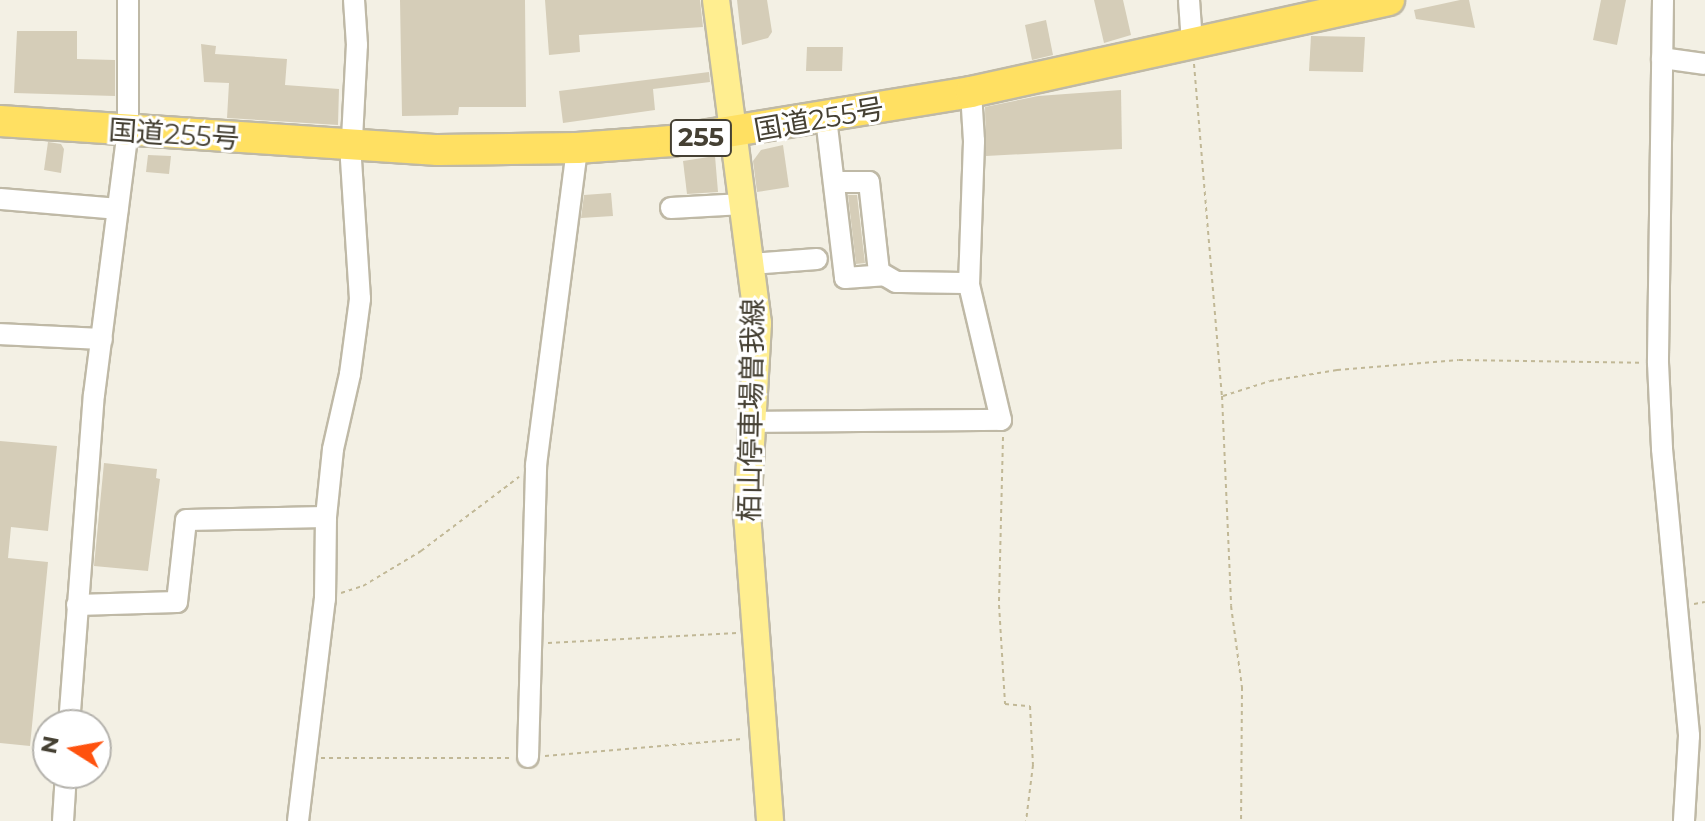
<!DOCTYPE html>
<meta charset="utf-8">
<style>
body{margin:0}
#map{position:relative;width:1705px;height:821px;overflow:hidden;background:#f3f0e4;font-family:Montserrat,"Noto Sans JP",sans-serif}
div>[style]{position:absolute}
.building>*{inset:0;background:#d5cdb8}
.path>*{height:2px;margin-top:-1px;transform-origin:0;background:repeating-linear-gradient(90deg,#c1b896 0 4px,transparent 0 8px)}
.roads{filter:drop-shadow(2px 0 #bfb9a6) drop-shadow(-2px 0 #bfb9a6) drop-shadow(0 2px #bfb9a6) drop-shadow(0 -2px #bfb9a6)}
.minor>*{height:20px;margin:-10px;padding:0 10px;transform-origin:10px;border-radius:10px;background:#fff}
.major>*{height:26px;margin:-13px;padding:0 13px;transform-origin:13px;border-radius:13px;background:#ffee90}
.highway>*{height:30px;margin:-15px;padding:0 15px;transform-origin:15px;border-radius:15px;background:#ffe062}
span{translate:-50% -50%;white-space:nowrap;text-align:center;line-height:1.15;-webkit-text-stroke:6px #fff;paint-order:stroke}
.shield-label span{padding:2px 6px;background:#fff;border:2px solid;border-radius:6px;-webkit-text-stroke-width:0}
.shield-label{font-size:26px;color:#454033;font-weight:700}
.street-label{font-size:28px;color:#454033}
.north{position:absolute;left:32px;top:709px;width:80px;height:80px;box-sizing:border-box;background:#fff;border:2px solid #b5b3ad;border-radius:50%;rotate:281deg;font-size:22px;font-weight:700;line-height:32px;text-align:center;color:#454033}
.north::after{content:'';display:block;margin:auto;width:28px;height:36px;background:#ff520e;clip-path:polygon(50% 0,100% 100%,50% 72%,0 100%)}
</style>
<div id="map">
<div class="building">
<div style="clip-path:polygon(400px 0,525px 0,526px 107px,459px 107px,458px 115px,402px 116px)"></div>
<div style="clip-path:polygon(545px 0,700px 0,703px 27px,579px 35px,580px 52px,549px 55px)"></div>
<div style="clip-path:polygon(737px 0,767px 0,772px 32px,768px 38px,742px 45px)"></div>
<div style="clip-path:polygon(1094px 0,1123px 0,1131px 35px,1104px 43px)"></div>
<div style="clip-path:polygon(1460px 0,1469px 0,1475px 28px,1416px 19px,1414px 10px)"></div>
<div style="clip-path:polygon(1601px 0,1626px 0,1617px 45px,1593px 40px)"></div>
<div style="clip-path:polygon(1046px 20px,1053px 55px,1032px 60px,1025px 25px)"></div>
<div style="clip-path:polygon(17px 31px,77px 31px,77px 59px,115px 60px,115px 96px,14px 93px)"></div>
<div style="clip-path:polygon(1311px 36px,1365px 37px,1363px 72px,1309px 71px)"></div>
<div style="clip-path:polygon(201px 44px,216px 46px,215px 54px,287px 59px,285px 85px,339px 89px,338px 125px,227px 118px,229px 83px,204px 82px)"></div>
<div style="clip-path:polygon(807px 47px,843px 47px,842px 71px,806px 71px)"></div>
<div style="clip-path:polygon(709px 72px,710px 82px,653px 89px,655px 110px,563px 123px,559px 91px)"></div>
<div style="clip-path:polygon(1121px 90px,1122px 149px,986px 156px,985px 107px,1038px 96px)"></div>
<div style="clip-path:polygon(48px 142px,61px 144px,64px 149px,61px 173px,44px 170px)"></div>
<div style="clip-path:polygon(783px 145px,789px 187px,757px 192px,753px 161px,761px 150px)"></div>
<div style="clip-path:polygon(148px 155px,171px 156px,169px 174px,146px 172px)"></div>
<div style="clip-path:polygon(715px 156px,718px 192px,687px 194px,683px 161px)"></div>
<div style="clip-path:polygon(611px 193px,613px 216px,581px 218px,584px 195px)"></div>
<div style="clip-path:polygon(848px 195px,857px 195px,865px 263px,856px 264px)"></div>
<div style="clip-path:polygon(0 441px,57px 446px,48px 531px,11px 527px,8px 558px,48px 562px,30px 746px,0 743px)"></div>
<div style="clip-path:polygon(104px 463px,157px 469px,156px 478px,160px 479px,148px 571px,94px 566px)"></div>
</div>
<div class="path">
<div style="left:1194px;top:64px;width:333px;rotate:85.2deg"></div>
<div style="left:1222px;top:396px;width:210px;rotate:87.5deg"></div>
<div style="left:1231px;top:606px;width:82px;rotate:82.3deg"></div>
<div style="left:1242px;top:687px;width:134px;rotate:90.4deg"></div>
<div style="left:1223px;top:396px;width:49px;rotate:-17.7deg"></div>
<div style="left:1270px;top:381px;width:68px;rotate:-9.3deg"></div>
<div style="left:1337px;top:370px;width:122px;rotate:-4.7deg"></div>
<div style="left:1459px;top:360px;width:182px;rotate:0.9deg"></div>
<div style="left:1003px;top:437px;width:168px;rotate:91.4deg"></div>
<div style="left:999px;top:605px;width:99px;rotate:86.5deg"></div>
<div style="left:1005px;top:704px;width:25px;rotate:5deg"></div>
<div style="left:1030px;top:706px;width:59px;rotate:87.1deg"></div>
<div style="left:1033px;top:765px;width:56px;rotate:97.1deg"></div>
<div style="left:341px;top:593px;width:23px;rotate:-18deg"></div>
<div style="left:363px;top:586px;width:68px;rotate:-31.1deg"></div>
<div style="left:421px;top:551px;width:123px;rotate:-37.1deg"></div>
<div style="left:1694px;top:604px;width:11px;rotate:-10deg"></div>
<div style="left:548px;top:643px;width:189px;rotate:-3deg"></div>
<div style="left:545px;top:756px;width:198px;rotate:-4.9deg"></div>
<div style="left:321px;top:758px;width:190px"></div>
</div>
<div class="roads">
<div class="minor">
<div style="left:1189px;top:0;width:43px;rotate:86deg"></div>
<div style="left:1663px;top:0;width:363px;rotate:90.8deg"></div>
<div style="left:1658px;top:363px;width:86px;rotate:87.3deg"></div>
<div style="left:1662px;top:449px;width:288px;rotate:84.6deg"></div>
<div style="left:1689px;top:736px;width:85px;rotate:93.4deg"></div>
<div style="left:1662px;top:58px;width:43px;rotate:7.9deg"></div>
<div style="left:826px;top:118px;width:161px;rotate:83.2deg"></div>
<div style="left:845px;top:278px;width:39px;rotate:-4deg"></div>
<div style="left:834px;top:182px;width:35px"></div>
<div style="left:869px;top:182px;width:91px;rotate:83.7deg"></div>
<div style="left:879px;top:272px;width:20px;rotate:30deg"></div>
<div style="left:896px;top:282px;width:73px;rotate:0.8deg"></div>
<div style="left:0;top:199px;width:118px;rotate:4.8deg"></div>
<div style="left:671px;top:208px;width:72px;rotate:-3.2deg"></div>
<div style="left:751px;top:264px;width:66px;rotate:-4.3deg"></div>
<div style="left:0;top:334px;width:102px;rotate:2.8deg"></div>
<div style="left:751px;top:422px;width:250px;rotate:-0.5deg"></div>
<div style="left:1001px;top:420px;width:139px;rotate:-103.3deg"></div>
<div style="left:969px;top:285px;width:144px;rotate:-88deg"></div>
<div style="left:974px;top:141px;width:49px;rotate:-93.5deg"></div>
<div style="left:77px;top:605px;width:100px;rotate:-1.7deg"></div>
<div style="left:177px;top:602px;width:82px;rotate:-83.7deg"></div>
<div style="left:186px;top:520px;width:140px;rotate:-1.2deg"></div>
<div style="left:69px;top:725px;width:331px;rotate:-85.7deg"></div>
<div style="left:94px;top:395px;width:266px;rotate:-82.7deg"></div>
<div style="left:128px;top:131px;width:131px;rotate:-90deg"></div>
<div style="left:528px;top:757px;width:292px;rotate:-88.4deg"></div>
<div style="left:536px;top:465px;width:320px;rotate:-82.6deg"></div>
<div style="left:63px;top:821px;width:48px;rotate:-86.4deg"></div>
<div style="left:298px;top:821px;width:224px;rotate:-83.1deg"></div>
<div style="left:325px;top:599px;width:82px;rotate:-89.3deg"></div>
<div style="left:326px;top:517px;width:68px;rotate:-84.1deg"></div>
<div style="left:333px;top:449px;width:77px;rotate:-77.2deg"></div>
<div style="left:350px;top:374px;width:76px;rotate:-82.4deg"></div>
<div style="left:360px;top:299px;width:141px;rotate:-93.7deg"></div>
<div style="left:351px;top:158px;width:113px;rotate:-87deg"></div>
<div style="left:357px;top:45px;width:45px;rotate:-93.8deg"></div>
</div>
<div class="major">
<div style="left:716px;top:0;width:326px;rotate:82.6deg"></div>
<div style="left:758px;top:323px;width:191px;rotate:93.3deg"></div>
<div style="left:747px;top:514px;width:308px;rotate:85.7deg"></div>
</div>
<div class="highway">
<div style="left:0;top:121px;width:439px;rotate:3.8deg"></div>
<div style="left:438px;top:150px;width:139px;rotate:-0.8deg"></div>
<div style="left:577px;top:148px;width:95px;rotate:-4.2deg"></div>
<div style="left:672px;top:141px;width:303px;rotate:-9.3deg"></div>
<div style="left:971px;top:92px;width:428px;rotate:-12.4deg"></div>
</div>
</div>
<div class="shield-label">
<span style="left:701px;top:138px">255</span>
</div>
<div class="street-label">
<span style="left:819px;top:119px;rotate:-10deg">国道255号</span>
<span style="left:174px;top:134px;rotate:4deg">国道255号</span>
<span style="left:751px;top:410px;rotate:-89deg">栢山停車場曽我線</span>
</div>
<div class="north">N</div>
</div>
